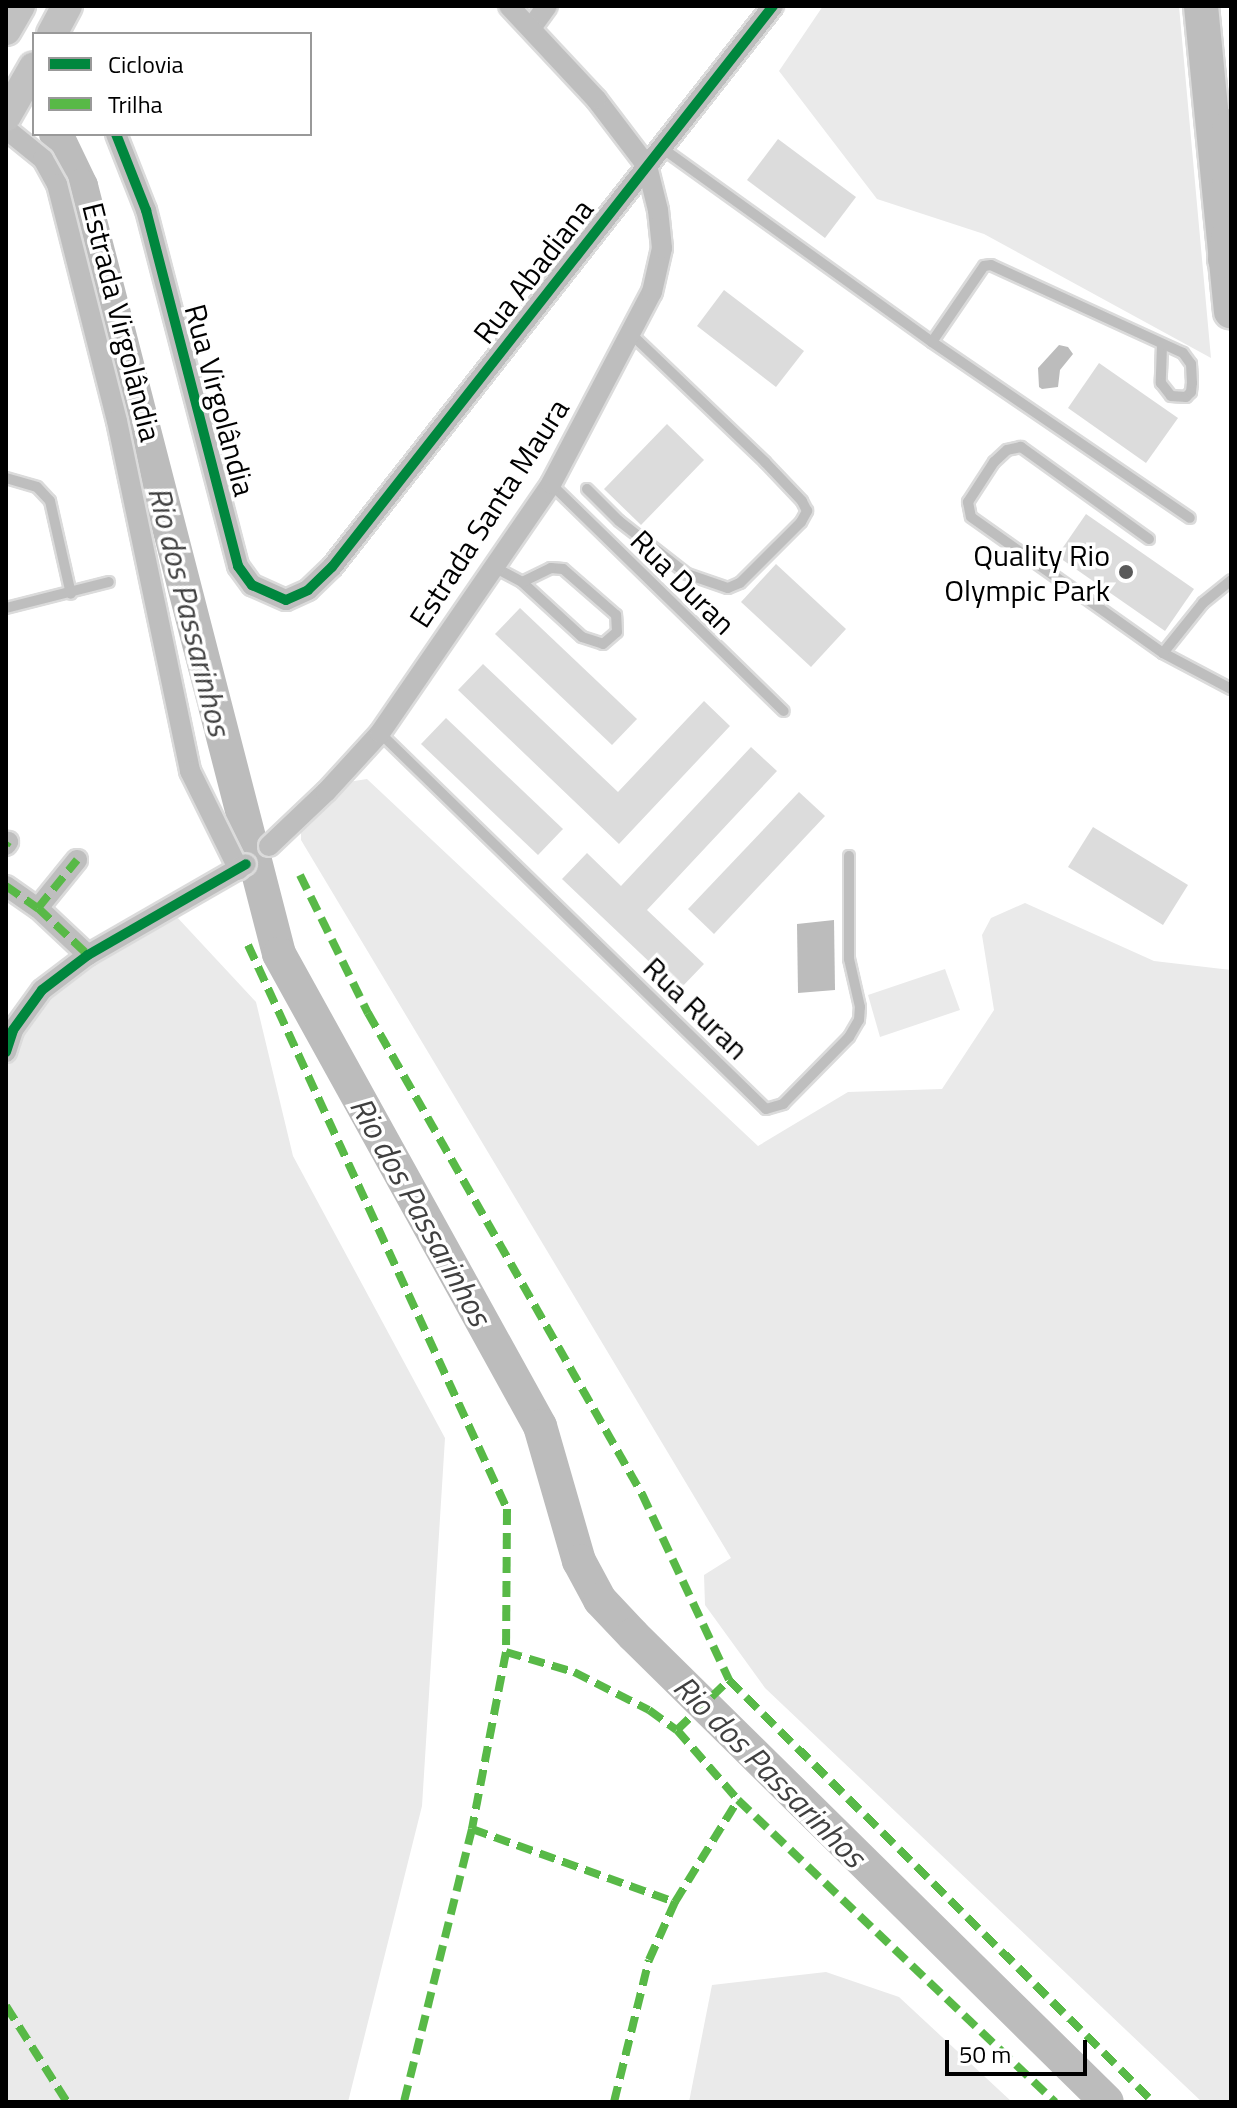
<!DOCTYPE html>
<meta charset="utf-8">
<style>
body{margin:0}
#map{position:relative;width:1237px;height:2108px;overflow:hidden;background:#fff;font-family:"Titillium Web",sans-serif}
div>[style]{position:absolute}
.green>*{inset:0;background:#eaeaea}
.water>*{inset:0;background:#bcbcbc}
.river>*{height:34px;margin:-17px;padding:0 17px;transform-origin:17px;border-radius:17px;background:#bcbcbc}
.building>*{inset:0;background:#dcdcdc}
.roads{filter:drop-shadow(2px 0 #dbdbdb) drop-shadow(-2px 0 #dbdbdb) drop-shadow(0 2px #dbdbdb) drop-shadow(0 -2px #dbdbdb)}
.lane>*{height:10px;margin:-5px;padding:0 5px;transform-origin:5px;border-radius:5px;background:#bebebe}
.street>*{height:20px;margin:-10px;padding:0 10px;transform-origin:10px;border-radius:10px;background:#bebebe}
.secondary>*{height:30px;margin:-15px;padding:0 15px;transform-origin:15px;border-radius:15px;background:#c1c1c1}
.primary>*{height:34px;margin:-17px;padding:0 17px;transform-origin:17px;border-radius:17px;background:#bdbdbd}
.highway>*{height:38px;margin:-19px;padding:0 19px;transform-origin:19px;border-radius:19px;background:#bdbdbd}
.quiet>*{height:8px;margin-top:-4px;transform-origin:0;background:repeating-linear-gradient(90deg,#58b947 0 16px,transparent 0 24px)}
.cycleway>*{height:10px;margin:-5px;padding:0 5px;transform-origin:5px;border-radius:5px;background:#00873e}
.dots>*{width:22px;height:22px;translate:-50% -50%;box-sizing:border-box;border:4px solid #fff;border-radius:50%}
span{translate:-50% -50%;white-space:nowrap;text-align:center;line-height:1.15;-webkit-text-stroke:7px #fff;paint-order:stroke}
.street-label{font-size:30px;color:#000}
.poi-label{font-size:30px;color:#000}
.right{translate:-100% -50%;text-align:right}
.water-label{font-size:32px;color:#404040;font-style:italic}
.frame{position:absolute;inset:0;border:8px solid #000;pointer-events:none}
.legend{position:absolute;left:32px;top:32px;width:280px;height:104px;box-sizing:border-box;background:#fff;border:2px solid #999;margin:0;padding:10px 14px;list-style:none;font-size:24px;color:#000}
.legend li{display:flex;align-items:center;gap:16px;height:40px}
.legend b{width:40px;border:2px solid #999}
.scale{position:absolute;left:945px;top:2040px;width:142px;height:36px;box-sizing:border-box;border:4px solid #000;border-top:0;padding-left:10px;font-size:24px;line-height:28px;white-space:nowrap;color:#000;-webkit-text-stroke:6px #fff;paint-order:stroke}
</style>
<div id="map">
<div class="green">
<div style="clip-path:polygon(823px 6px,1179px 6px,1211px 358px,984px 234px,877px 199px,779px 71px)"></div>
<div style="clip-path:polygon(367px 779px,758px 1146px,848px 1092px,942px 1089px,994px 1010px,982px 935px,991px 918px,1025px 903px,1154px 961px,1231px 970px,1231px 2102px,1202px 2102px,765px 1688px,705px 1605px,704px 1575px,731px 1558px,301px 840px,301px 822px,342px 783px)"></div>
<div style="clip-path:polygon(176px 916px,256px 1002px,293px 1156px,445px 1438px,422px 1806px,348px 2102px,6px 2102px,6px 1053px,13px 1032px,91px 962px)"></div>
<div style="clip-path:polygon(945px 969px,960px 1010px,880px 1037px,868px 995px)"></div>
<div style="clip-path:polygon(826px 1972px,899px 1997px,1012px 2102px,689px 2102px,712px 1985px)"></div>
</div>
<div class="water">
<div style="clip-path:polygon(1059px 345px,1068px 347px,1073px 354px,1060px 370px,1058px 387px,1042px 389px,1039px 387px,1038px 368px)"></div>
<div style="clip-path:polygon(834px 920px,835px 990px,798px 993px,797px 924px)"></div>
</div>
<div class="river">
<div style="left:56px;top:134px;width:58px;rotate:64.3deg"></div>
<div style="left:81px;top:186px;width:793px;rotate:75.54deg"></div>
<div style="left:279px;top:954px;width:539px;rotate:61.06deg"></div>
<div style="left:540px;top:1426px;width:141px;rotate:73.9deg"></div>
<div style="left:579px;top:1561px;width:44px;rotate:61.7deg"></div>
<div style="left:600px;top:1600px;width:48px;rotate:46.7deg"></div>
<div style="left:633px;top:1635px;width:665px;rotate:44.57deg"></div>
</div>
<div class="building">
<div style="clip-path:polygon(778px 139px,856px 197px,825px 238px,747px 180px)"></div>
<div style="clip-path:polygon(724px 290px,804px 351px,776px 387px,697px 326px)"></div>
<div style="clip-path:polygon(1099px 363px,1178px 418px,1146px 463px,1068px 408px)"></div>
<div style="clip-path:polygon(667px 424px,704px 460px,641px 525px,604px 489px)"></div>
<div style="clip-path:polygon(1086px 514px,1194px 589px,1165px 631px,1057px 556px)"></div>
<div style="clip-path:polygon(776px 564px,846px 629px,811px 667px,741px 602px)"></div>
<div style="clip-path:polygon(520px 608px,637px 719px,612px 745px,495px 634px)"></div>
<div style="clip-path:polygon(483px 664px,618px 792px,704px 701px,730px 726px,619px 844px,458px 690px)"></div>
<div style="clip-path:polygon(446px 718px,563px 829px,538px 855px,421px 744px)"></div>
<div style="clip-path:polygon(751px 747px,777px 771px,647px 910px,704px 964px,679px 990px,562px 879px,587px 853px,621px 886px)"></div>
<div style="clip-path:polygon(799px 792px,825px 816px,714px 934px,688px 909px)"></div>
<div style="clip-path:polygon(1093px 827px,1188px 885px,1163px 925px,1068px 867px)"></div>
</div>
<div class="roads">
<div class="lane">
<div style="left:662px;top:148px;width:332px;rotate:35.7deg"></div>
<div style="left:1162px;top:345px;width:38px;rotate:92deg"></div>
<div style="left:1161px;top:383px;width:16px;rotate:52deg"></div>
<div style="left:1171px;top:396px;width:15px;rotate:4deg"></div>
<div style="left:1186px;top:397px;width:7px;rotate:-45deg"></div>
<div style="left:1191px;top:392px;width:9px;rotate:-84deg"></div>
<div style="left:1192px;top:383px;width:19px;rotate:-93deg"></div>
<div style="left:1191px;top:364px;width:14px;rotate:-126deg"></div>
<div style="left:1183px;top:353px;width:211px;rotate:-155.4deg"></div>
<div style="left:991px;top:265px;width:7px;rotate:172deg"></div>
<div style="left:984px;top:266px;width:92px;rotate:124.4deg"></div>
<div style="left:932px;top:342px;width:312px;rotate:34.3deg"></div>
<div style="left:6px;top:478px;width:32px;rotate:16deg"></div>
<div style="left:37px;top:487px;width:19px;rotate:47deg"></div>
<div style="left:50px;top:501px;width:95px;rotate:77.3deg"></div>
<div style="left:551px;top:484px;width:325px;rotate:44.3deg"></div>
<div style="left:587px;top:489px;width:45px;rotate:45deg"></div>
<div style="left:619px;top:521px;width:86px;rotate:37.9deg"></div>
<div style="left:687px;top:574px;width:43px;rotate:18.9deg"></div>
<div style="left:728px;top:588px;width:13px;rotate:-23deg"></div>
<div style="left:740px;top:583px;width:86px;rotate:-45deg"></div>
<div style="left:801px;top:522px;width:13px;rotate:-61deg"></div>
<div style="left:807px;top:511px;width:11px;rotate:-117deg"></div>
<div style="left:802px;top:501px;width:54px;rotate:-133.5deg"></div>
<div style="left:765px;top:462px;width:184px;rotate:-136.3deg"></div>
<div style="left:1149px;top:539px;width:158px;rotate:-144.3deg"></div>
<div style="left:1021px;top:447px;width:14px;rotate:168deg"></div>
<div style="left:1007px;top:450px;width:18px;rotate:137deg"></div>
<div style="left:994px;top:462px;width:48px;rotate:123deg"></div>
<div style="left:968px;top:502px;width:15px;rotate:79deg"></div>
<div style="left:971px;top:517px;width:235px;rotate:35.3deg"></div>
<div style="left:1163px;top:653px;width:77px;rotate:27.9deg"></div>
<div style="left:494px;top:567px;width:32px;rotate:28deg"></div>
<div style="left:522px;top:582px;width:81px;rotate:42.5deg"></div>
<div style="left:582px;top:637px;width:22px;rotate:18deg"></div>
<div style="left:603px;top:644px;width:18px;rotate:-41deg"></div>
<div style="left:617px;top:632px;width:17px;rotate:-93deg"></div>
<div style="left:616px;top:615px;width:70px;rotate:-139deg"></div>
<div style="left:563px;top:569px;width:12px;rotate:-175deg"></div>
<div style="left:551px;top:568px;width:32px;rotate:154deg"></div>
<div style="left:6px;top:608px;width:106px;rotate:-14.2deg"></div>
<div style="left:1163px;top:653px;width:64px;rotate:-51.3deg"></div>
<div style="left:1203px;top:603px;width:36px;rotate:-39deg"></div>
<div style="left:380px;top:733px;width:539px;rotate:44.25deg"></div>
<div style="left:766px;top:1109px;width:18px;rotate:-16deg"></div>
<div style="left:783px;top:1104px;width:94px;rotate:-45.4deg"></div>
<div style="left:849px;top:1037px;width:20px;rotate:-60deg"></div>
<div style="left:859px;top:1020px;width:13px;rotate:-86deg"></div>
<div style="left:860px;top:1007px;width:49px;rotate:-102.9deg"></div>
<div style="left:849px;top:959px;width:103px;rotate:-90deg"></div>
</div>
<div class="street">
<div style="left:531px;top:28px;width:27px;rotate:-54deg"></div>
<div style="left:6px;top:129px;width:48px;rotate:39deg"></div>
<div style="left:43px;top:159px;width:29px;rotate:61deg"></div>
<div style="left:57px;top:184px;width:244px;rotate:75.8deg"></div>
<div style="left:117px;top:421px;width:358px;rotate:78.2deg"></div>
<div style="left:190px;top:771px;width:110px;rotate:63.7deg"></div>
<div style="left:116px;top:134px;width:82px;rotate:68.5deg"></div>
<div style="left:146px;top:210px;width:368px;rotate:75.5deg"></div>
<div style="left:238px;top:566px;width:24px;rotate:54deg"></div>
<div style="left:252px;top:585px;width:37px;rotate:24deg"></div>
<div style="left:286px;top:600px;width:24px;rotate:-24deg"></div>
<div style="left:308px;top:590px;width:33px;rotate:-44deg"></div>
<div style="left:332px;top:567px;width:714px;rotate:-51.83deg"></div>
<div style="left:6px;top:845px;width:4px;rotate:-56deg"></div>
<div style="left:269px;top:846px;width:79px;rotate:-43.5deg"></div>
<div style="left:326px;top:792px;width:80px;rotate:-47.5deg"></div>
<div style="left:380px;top:733px;width:302px;rotate:-55.5deg"></div>
<div style="left:551px;top:484px;width:217px;rotate:-62.3deg"></div>
<div style="left:652px;top:292px;width:45px;rotate:-77.2deg"></div>
<div style="left:662px;top:248px;width:38px;rotate:-96deg"></div>
<div style="left:658px;top:210px;width:45px;rotate:-104deg"></div>
<div style="left:647px;top:166px;width:84px;rotate:-127.3deg"></div>
<div style="left:596px;top:99px;width:127px;rotate:-133.1deg"></div>
<div style="left:6px;top:886px;width:39px;rotate:35deg"></div>
<div style="left:38px;top:908px;width:62px;rotate:-50.9deg"></div>
<div style="left:38px;top:908px;width:69px;rotate:43.2deg"></div>
<div style="left:6px;top:1052px;width:23px;rotate:-72deg"></div>
<div style="left:13px;top:1030px;width:49px;rotate:-54.1deg"></div>
<div style="left:42px;top:990px;width:58px;rotate:-37.3deg"></div>
<div style="left:88px;top:955px;width:182px;rotate:-29.9deg"></div>
</div>
<div class="secondary">
<div style="left:6px;top:30px;width:28px;rotate:-60deg"></div>
<div style="left:52px;top:34px;width:32px;rotate:-62deg"></div>
<div style="left:6px;top:116px;width:56px;rotate:-60.3deg"></div>
</div>
<div class="primary">
<div style="left:1201px;top:6px;width:307px;rotate:84.4deg"></div>
</div>
<div class="highway">
<div style="left:1231px;top:128px;width:51px;rotate:90deg"></div>
<div style="left:1227px;top:259px;width:24px;rotate:-81deg"></div>
</div>
</div>
<div class="quiet">
<div style="left:6px;top:845px;width:4px;rotate:-56deg"></div>
<div style="left:300px;top:875px;width:154px;rotate:63.8deg"></div>
<div style="left:368px;top:1013px;width:554px;rotate:60.33deg"></div>
<div style="left:642px;top:1494px;width:205px;rotate:64.9deg"></div>
<div style="left:729px;top:1680px;width:598px;rotate:44.86deg"></div>
<div style="left:6px;top:886px;width:39px;rotate:35deg"></div>
<div style="left:38px;top:908px;width:62px;rotate:-50.9deg"></div>
<div style="left:38px;top:908px;width:69px;rotate:43.2deg"></div>
<div style="left:248px;top:945px;width:621px;rotate:65.33deg"></div>
<div style="left:507px;top:1509px;width:143px;rotate:90.4deg"></div>
<div style="left:506px;top:1652px;width:180px;rotate:100.9deg"></div>
<div style="left:472px;top:1829px;width:281px;rotate:104deg"></div>
<div style="left:506px;top:1652px;width:71px;rotate:16.4deg"></div>
<div style="left:574px;top:1672px;width:84px;rotate:26.9deg"></div>
<div style="left:649px;top:1710px;width:34px;rotate:36deg"></div>
<div style="left:677px;top:1730px;width:93px;rotate:48.9deg"></div>
<div style="left:738px;top:1800px;width:438px;rotate:43.6deg"></div>
<div style="left:677px;top:1730px;width:72px;rotate:-43.9deg"></div>
<div style="left:472px;top:1829px;width:216px;rotate:19.8deg"></div>
<div style="left:6px;top:2006px;width:114px;rotate:57.6deg"></div>
<div style="left:614px;top:2102px;width:146px;rotate:-76.2deg"></div>
<div style="left:649px;top:1960px;width:64px;rotate:-65.9deg"></div>
<div style="left:675px;top:1902px;width:120px;rotate:-58.3deg"></div>
</div>
<div class="cycleway">
<div style="left:116px;top:134px;width:82px;rotate:68.5deg"></div>
<div style="left:146px;top:210px;width:368px;rotate:75.5deg"></div>
<div style="left:238px;top:566px;width:24px;rotate:54deg"></div>
<div style="left:252px;top:585px;width:37px;rotate:24deg"></div>
<div style="left:286px;top:600px;width:24px;rotate:-24deg"></div>
<div style="left:308px;top:590px;width:33px;rotate:-44deg"></div>
<div style="left:332px;top:567px;width:714px;rotate:-51.83deg"></div>
<div style="left:6px;top:1052px;width:23px;rotate:-72deg"></div>
<div style="left:13px;top:1030px;width:49px;rotate:-54.1deg"></div>
<div style="left:42px;top:990px;width:58px;rotate:-37.3deg"></div>
<div style="left:88px;top:955px;width:182px;rotate:-29.9deg"></div>
</div>
<div class="dots">
<div style="left:1126px;top:572px;background:#595959"></div>
</div>
<div class="street-label">
<span style="left:533px;top:271px;rotate:-52deg">Rua Abadiana</span>
<span style="left:122px;top:322px;rotate:76deg">Estrada Virgolândia</span>
<span style="left:220px;top:400px;rotate:75deg">Rua Virgolândia</span>
<span style="left:489px;top:513px;rotate:-57deg">Estrada Santa Maura</span>
<span style="left:683px;top:582px;rotate:45deg">Rua Duran</span>
<span style="left:696px;top:1008px;rotate:44deg">Rua Ruran</span>
</div>
<div class="poi-label">
<span class="right" style="left:1110px;top:572px">Quality Rio<br>Olympic Park</span>
</div>
<div class="water-label">
<span style="left:190px;top:611px;rotate:76deg">Rio dos Passarinhos</span>
<span style="left:421px;top:1211px;rotate:61deg">Rio dos Passarinhos</span>
<span style="left:770px;top:1771px;rotate:45deg">Rio dos Passarinhos</span>
</div>
<div class="frame"></div>
<ul class="legend">
<li><b style="height:10px;background:#00873e"></b>Ciclovia</li>
<li><b style="height:10px;background:#58b947"></b>Trilha</li>
</ul>
<div class="scale">50 m</div>
</div>
